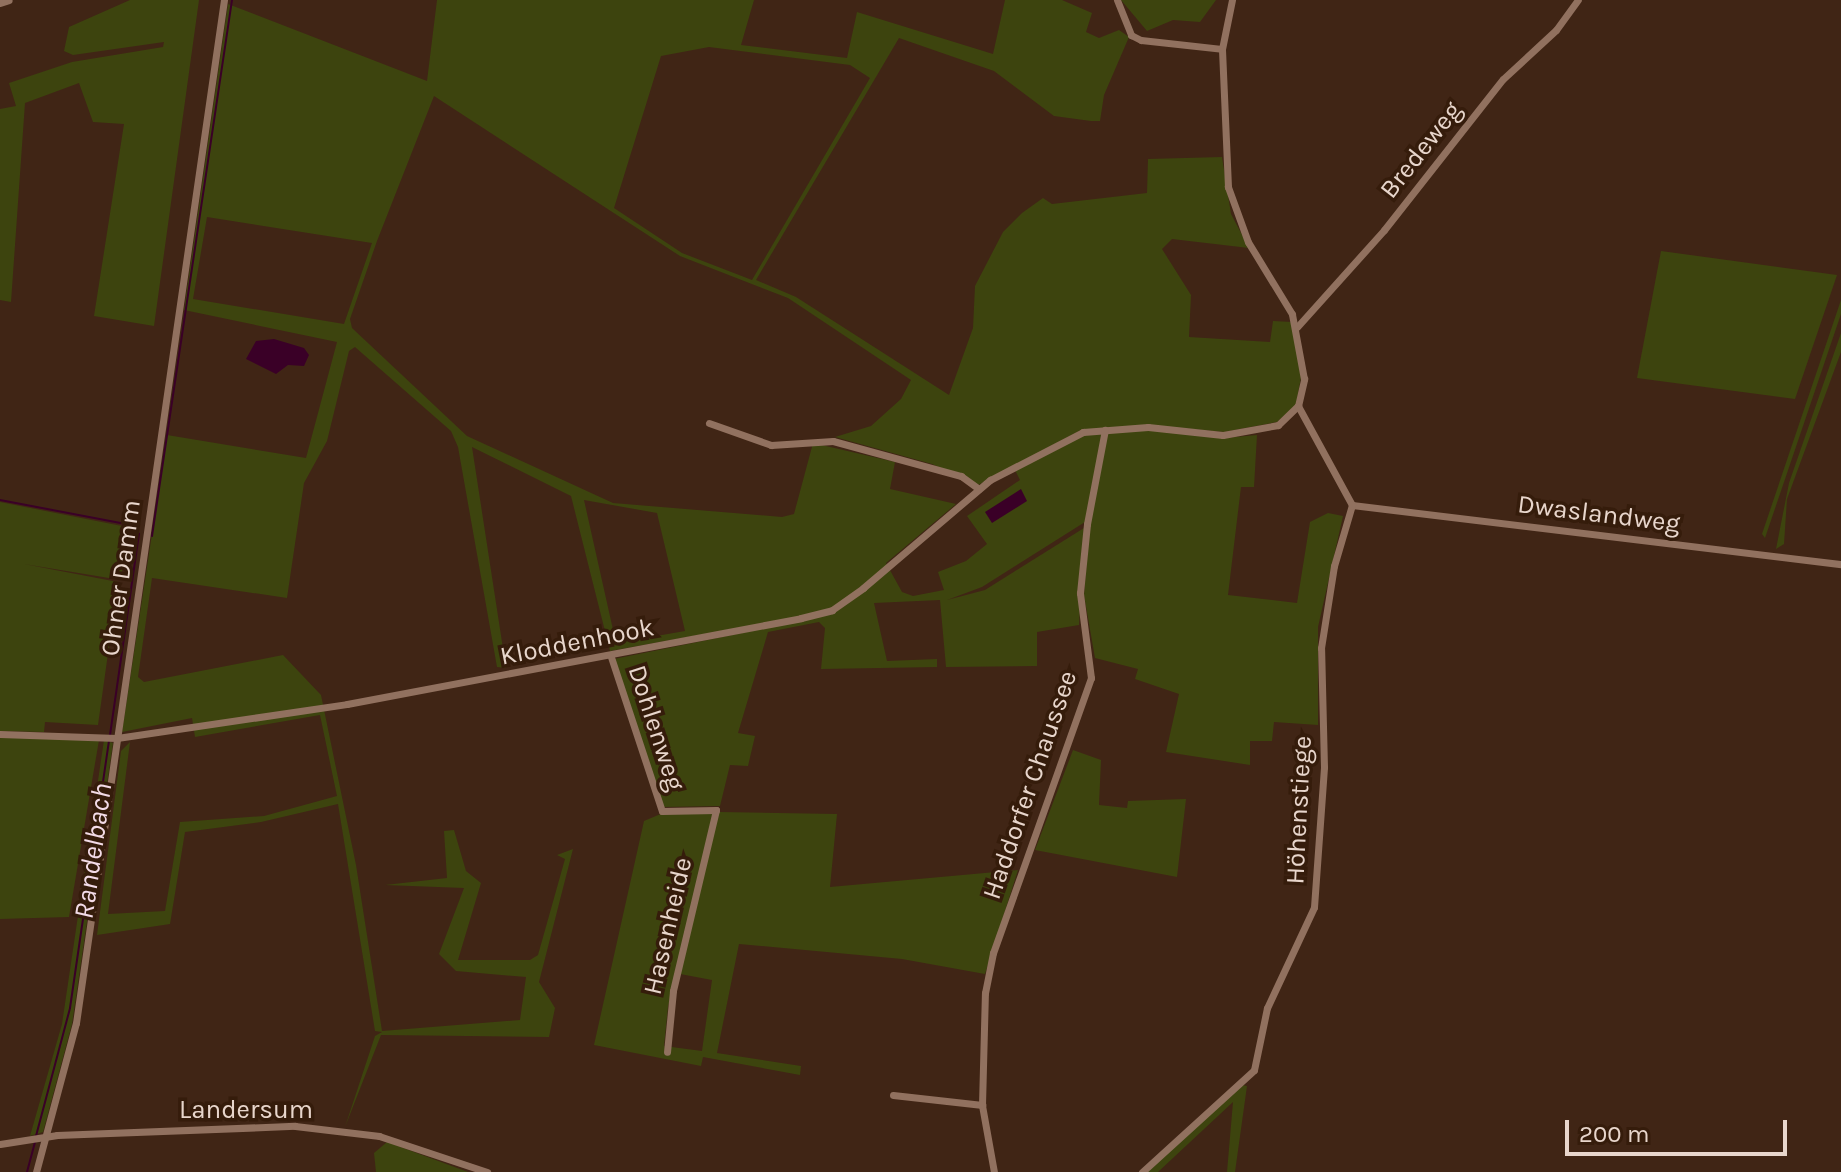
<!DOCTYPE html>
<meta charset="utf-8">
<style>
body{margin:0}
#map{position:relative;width:1841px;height:1172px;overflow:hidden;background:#402515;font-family:Karla,sans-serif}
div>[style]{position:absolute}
.green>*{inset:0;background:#3d440e}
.water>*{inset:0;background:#3a0027}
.stream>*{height:2px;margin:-1px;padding:0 1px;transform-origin:1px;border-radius:1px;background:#3a0027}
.minor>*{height:7px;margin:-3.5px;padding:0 3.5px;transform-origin:3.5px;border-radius:3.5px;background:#91715f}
span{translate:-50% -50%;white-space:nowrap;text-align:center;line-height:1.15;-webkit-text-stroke:7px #351c0b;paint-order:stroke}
.street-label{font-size:26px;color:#e8d6cc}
.water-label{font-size:28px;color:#f3dbe7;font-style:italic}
.scale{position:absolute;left:1565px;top:1120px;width:222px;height:36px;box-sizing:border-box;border:4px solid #e8d6cc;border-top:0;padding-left:10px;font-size:24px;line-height:28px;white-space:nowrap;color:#e8d6cc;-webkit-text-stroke:6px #351c0b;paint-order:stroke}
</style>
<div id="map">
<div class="green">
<div style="clip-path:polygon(130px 0,199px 0,154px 326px,94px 316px,124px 124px,93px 122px,79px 83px,25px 103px,11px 302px,0 300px,0 109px,16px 106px,9px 83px,72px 62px,163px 47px,164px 42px,73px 55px,64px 51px,69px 27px)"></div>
<div style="clip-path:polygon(evenodd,437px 0,754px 0,741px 45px,847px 58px,857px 12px,993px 54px,1005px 0,1062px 0,1092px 13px,1086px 32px,1099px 38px,1119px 30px,1129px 37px,1104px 95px,1100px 121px,1091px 121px,1054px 116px,994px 71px,899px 38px,756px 280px,796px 297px,949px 395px,973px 328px,975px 286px,1003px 232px,1022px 213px,1043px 198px,1052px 204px,1147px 193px,1148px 159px,1222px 157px,1231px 214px,1249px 248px,1172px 239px,1162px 249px,1191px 295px,1189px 337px,1270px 342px,1273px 321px,1292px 322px,1301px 377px,1296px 405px,1277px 422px,1224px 432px,1148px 425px,1081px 430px,978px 485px,932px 464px,835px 437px,871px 426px,901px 399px,911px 380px,788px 298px,680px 256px,434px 96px,377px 241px,350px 319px,352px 328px,467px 436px,613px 503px,782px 517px,794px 514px,813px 443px,895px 462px,890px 489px,956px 504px,886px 563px,902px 592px,913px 596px,944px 590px,938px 572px,966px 561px,987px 544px,967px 516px,1020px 480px,1015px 470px,1083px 435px,1149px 429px,1225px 438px,1257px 435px,1254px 487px,1241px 487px,1228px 595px,1297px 603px,1310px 522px,1328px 513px,1343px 516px,1318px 627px,1318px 725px,1274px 722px,1272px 741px,1250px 741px,1250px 765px,1166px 752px,1179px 694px,1135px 679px,1138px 669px,1095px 658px,1084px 595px,1090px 523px,1085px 522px,982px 587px,947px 600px,985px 590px,1084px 528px,1079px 625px,1037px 632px,1037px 666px,946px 667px,940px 600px,874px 603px,887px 661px,937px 659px,937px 667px,821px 669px,825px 628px,819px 622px,768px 632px,738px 733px,755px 736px,748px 766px,730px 765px,720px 806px,663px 807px,614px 659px,752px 631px,754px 625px,610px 651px,571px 496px,472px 447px,506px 668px,497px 667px,458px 447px,451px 431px,355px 347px,349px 351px,327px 441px,304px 483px,287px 598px,152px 578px,138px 677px,144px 682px,283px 655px,321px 695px,356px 865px,382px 1031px,520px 1020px,526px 977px,456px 971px,439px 954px,464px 888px,385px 885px,447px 878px,444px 831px,454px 830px,466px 871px,481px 883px,458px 960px,530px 960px,538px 955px,565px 859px,557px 855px,573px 849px,539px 982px,555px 1008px,549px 1037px,381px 1035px,345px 1127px,375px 1036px,382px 1032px,375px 1031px,338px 804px,261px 822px,185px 832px,170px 924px,97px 935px,121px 751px,130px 742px,108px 914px,165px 911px,180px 822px,264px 816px,337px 796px,320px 715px,195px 737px,192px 718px,122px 732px,167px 435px,306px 458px,337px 342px,184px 310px,228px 4px,427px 81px,437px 0,709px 47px,850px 65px,870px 78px,752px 280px,682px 253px,614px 208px,661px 56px,709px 47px,437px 0,207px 217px,372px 243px,344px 324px,193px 299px,207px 217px,437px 0,584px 500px,657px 513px,685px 631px,616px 643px,584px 500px)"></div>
<div style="clip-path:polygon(1121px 0,1216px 0,1200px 22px,1173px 20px,1147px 31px)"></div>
<div style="clip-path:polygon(1661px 251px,1837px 275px,1795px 399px,1637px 378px)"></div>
<div style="clip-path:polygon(1841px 300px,1841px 314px,1765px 538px,1762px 534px)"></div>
<div style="clip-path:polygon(1841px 333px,1841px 352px,1787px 499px,1784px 544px,1776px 549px,1789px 483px)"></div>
<div style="clip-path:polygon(0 502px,127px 527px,121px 580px,24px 564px,118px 582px,98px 725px,45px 722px,44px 732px,0 731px)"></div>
<div style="clip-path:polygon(0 736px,99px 740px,69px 917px,0 919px)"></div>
<div style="clip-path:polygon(104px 740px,113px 743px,72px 1024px,43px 1132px,30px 1136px,62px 1024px)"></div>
<div style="clip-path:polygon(1073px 750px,1101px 760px,1099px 805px,1127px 808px,1128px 801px,1186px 799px,1177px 877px,1035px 850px)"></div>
<div style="clip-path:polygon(719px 812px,837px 814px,830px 887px,1018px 870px,985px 974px,902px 959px,739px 944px,717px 1053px,801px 1066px,800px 1075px,703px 1057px,701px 1066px,594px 1045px,644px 821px,663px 813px,713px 813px,668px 1007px,664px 1046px,702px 1051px,712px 980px,680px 974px)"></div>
<div style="clip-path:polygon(1242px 1085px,1247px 1086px,1235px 1172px,1227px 1172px,1233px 1102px,1158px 1172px,1147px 1172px)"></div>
<div style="clip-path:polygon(387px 1142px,468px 1172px,376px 1172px,374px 1153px)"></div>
</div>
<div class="water">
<div style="clip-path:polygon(274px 339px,304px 348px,309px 355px,304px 366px,288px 365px,276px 374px,246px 359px,256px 341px)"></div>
<div style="clip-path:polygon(1021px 489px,1027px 501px,992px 523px,985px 512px)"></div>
</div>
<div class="stream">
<div style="left:0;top:500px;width:128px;rotate:10.8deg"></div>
<div style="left:152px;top:536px;width:542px;rotate:-81.51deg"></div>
<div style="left:110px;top:735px;width:203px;rotate:-81.8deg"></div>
<div style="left:139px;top:534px;width:7px;rotate:-124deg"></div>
<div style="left:36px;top:1136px;width:132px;rotate:-75.1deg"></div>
<div style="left:70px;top:1008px;width:269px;rotate:-81.7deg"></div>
<div style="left:27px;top:1172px;width:31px;rotate:-75deg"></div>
</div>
<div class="minor">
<div style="left:1117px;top:0;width:38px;rotate:68deg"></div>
<div style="left:1131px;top:35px;width:11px;rotate:27deg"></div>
<div style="left:1141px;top:40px;width:81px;rotate:6.3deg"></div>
<div style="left:0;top:3px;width:9px;rotate:-18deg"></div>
<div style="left:1297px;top:327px;width:130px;rotate:-48.1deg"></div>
<div style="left:1384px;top:230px;width:192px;rotate:-51.8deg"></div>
<div style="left:1503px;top:79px;width:72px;rotate:-42.8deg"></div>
<div style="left:1556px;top:30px;width:37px;rotate:-54deg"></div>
<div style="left:709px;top:423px;width:66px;rotate:19.5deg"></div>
<div style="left:771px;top:445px;width:62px;rotate:-3.7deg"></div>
<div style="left:833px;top:441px;width:133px;rotate:15.3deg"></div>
<div style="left:961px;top:476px;width:22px;rotate:36deg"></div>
<div style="left:1352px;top:505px;width:493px;rotate:6.9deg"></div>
<div style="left:611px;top:657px;width:162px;rotate:71.7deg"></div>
<div style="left:662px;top:811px;width:54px;rotate:-1.1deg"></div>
<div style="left:716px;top:810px;width:186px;rotate:103.4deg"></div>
<div style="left:673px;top:991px;width:61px;rotate:95.6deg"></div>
<div style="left:0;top:734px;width:117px;rotate:2deg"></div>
<div style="left:117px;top:738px;width:232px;rotate:-8.4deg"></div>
<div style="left:347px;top:704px;width:462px;rotate:-10.7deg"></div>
<div style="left:801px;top:618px;width:32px;rotate:-14deg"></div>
<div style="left:832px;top:610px;width:38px;rotate:-35deg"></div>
<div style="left:863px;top:588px;width:167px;rotate:-40.4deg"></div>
<div style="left:990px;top:480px;width:105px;rotate:-27.3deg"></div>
<div style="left:1083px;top:432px;width:65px;rotate:-4.4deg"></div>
<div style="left:1148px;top:427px;width:75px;rotate:6.1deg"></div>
<div style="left:1223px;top:435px;width:56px;rotate:-10.3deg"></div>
<div style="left:1278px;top:425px;width:28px;rotate:-44deg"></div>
<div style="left:1298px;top:406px;width:28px;rotate:-77deg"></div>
<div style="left:1304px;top:379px;width:66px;rotate:-100.5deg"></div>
<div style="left:1292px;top:314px;width:84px;rotate:-121.4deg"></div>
<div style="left:1248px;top:242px;width:59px;rotate:-110deg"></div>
<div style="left:1228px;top:187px;width:138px;rotate:-92.5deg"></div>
<div style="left:1222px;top:49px;width:50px;rotate:-78.5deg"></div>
<div style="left:893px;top:1095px;width:90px;rotate:6.4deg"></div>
<div style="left:0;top:1144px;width:58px;rotate:-9deg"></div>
<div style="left:57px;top:1135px;width:238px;rotate:-2.2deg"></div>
<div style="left:295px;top:1126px;width:85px;rotate:6.8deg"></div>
<div style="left:379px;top:1136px;width:114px;rotate:18.4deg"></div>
<div style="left:36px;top:1172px;width:154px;rotate:-75deg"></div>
<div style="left:76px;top:1023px;width:1034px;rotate:-81.77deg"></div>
<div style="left:994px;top:1172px;width:68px;rotate:-100.2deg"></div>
<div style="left:982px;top:1105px;width:112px;rotate:-88.5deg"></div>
<div style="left:985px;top:993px;width:41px;rotate:-78.7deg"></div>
<div style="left:993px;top:953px;width:292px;rotate:-70.4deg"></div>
<div style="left:1091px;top:678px;width:86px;rotate:-97.4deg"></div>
<div style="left:1080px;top:593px;width:69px;rotate:-84.2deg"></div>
<div style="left:1087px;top:524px;width:96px;rotate:-79.2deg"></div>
<div style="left:1142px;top:1172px;width:151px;rotate:-42.3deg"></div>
<div style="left:1254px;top:1070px;width:63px;rotate:-78.2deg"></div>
<div style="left:1267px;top:1008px;width:111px;rotate:-65deg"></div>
<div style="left:1314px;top:907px;width:140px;rotate:-85.9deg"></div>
<div style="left:1324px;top:767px;width:119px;rotate:-91.4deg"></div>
<div style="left:1321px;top:648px;width:83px;rotate:-81deg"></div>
<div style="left:1334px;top:566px;width:64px;rotate:-73.6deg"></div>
<div style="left:1352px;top:505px;width:113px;rotate:-118.6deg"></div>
</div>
<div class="street-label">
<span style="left:1421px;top:150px;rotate:-52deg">Bredeweg</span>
<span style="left:1599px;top:514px;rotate:7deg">Dwaslandweg</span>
<span style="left:121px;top:578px;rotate:-82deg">Ohner Damm</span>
<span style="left:577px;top:642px;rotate:-11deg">Kloddenhook</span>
<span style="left:656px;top:728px;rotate:72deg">Dohlenweg</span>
<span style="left:1030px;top:785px;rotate:-71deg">Haddorfer Chaussee</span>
<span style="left:1299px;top:810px;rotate:-87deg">Höhenstiege</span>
<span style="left:668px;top:926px;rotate:-77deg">Hasenheide</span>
<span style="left:246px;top:1110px">Landersum</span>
</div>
<div class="water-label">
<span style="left:93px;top:851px;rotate:-82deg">Randelbach</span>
</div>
<div class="scale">200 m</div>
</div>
